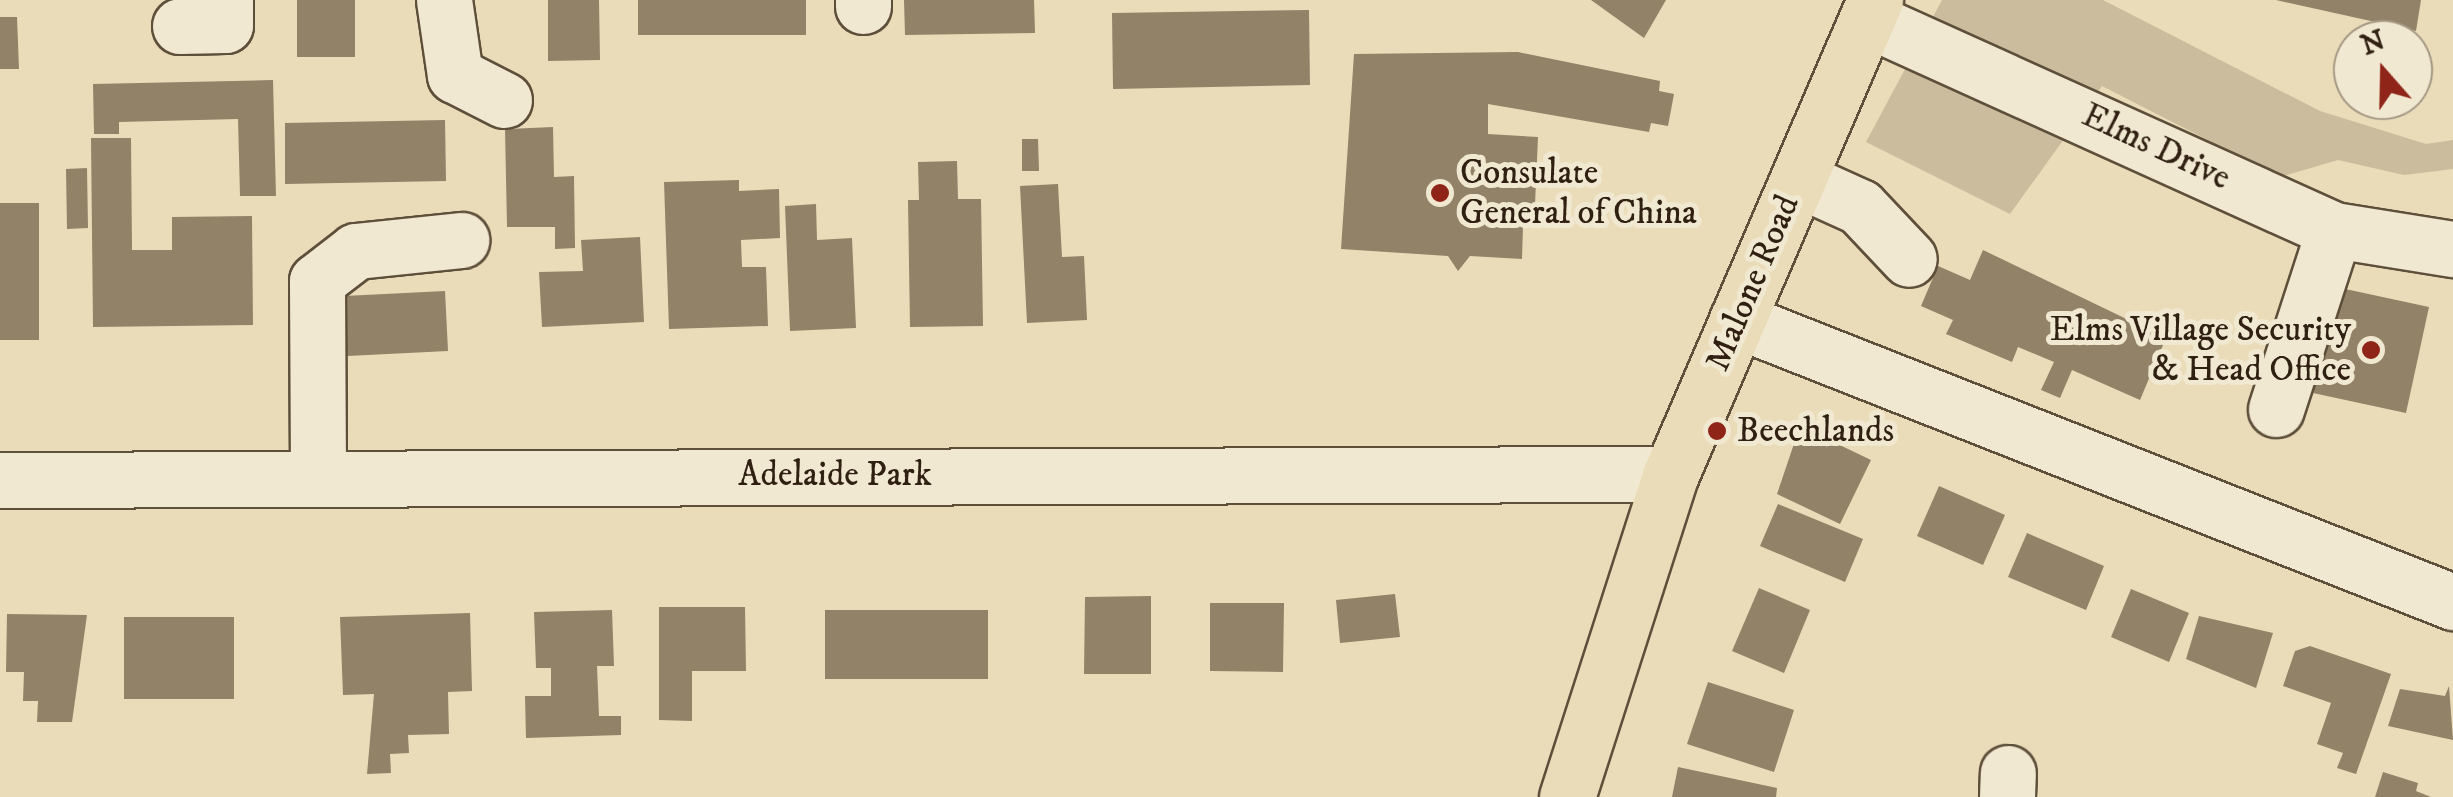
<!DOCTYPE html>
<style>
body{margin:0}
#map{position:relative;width:2453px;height:797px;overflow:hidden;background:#eadcb8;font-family:"IM FELL DW Pica",serif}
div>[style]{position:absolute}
.green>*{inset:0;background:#cabc9c}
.building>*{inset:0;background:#918268}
.roads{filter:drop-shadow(2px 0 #5e4f3b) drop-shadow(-2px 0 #5e4f3b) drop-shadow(0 2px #5e4f3b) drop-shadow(0 -2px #5e4f3b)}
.minor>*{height:55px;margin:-27.5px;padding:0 27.5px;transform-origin:27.5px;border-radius:27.5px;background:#f1e8d1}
.major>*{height:55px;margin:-27.5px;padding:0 27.5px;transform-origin:27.5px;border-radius:27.5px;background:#eadcb8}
.dots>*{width:28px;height:28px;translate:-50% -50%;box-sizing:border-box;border:5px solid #f1e8d1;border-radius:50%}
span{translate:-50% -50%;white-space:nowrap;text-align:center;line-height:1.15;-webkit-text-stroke:10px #f1e8d1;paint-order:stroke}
.street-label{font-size:35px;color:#302011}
.poi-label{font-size:35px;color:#302011}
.left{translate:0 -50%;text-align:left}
.right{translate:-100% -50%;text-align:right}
.north{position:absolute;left:2333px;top:20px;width:100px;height:100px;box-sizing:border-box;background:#f1e8d1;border:2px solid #a49884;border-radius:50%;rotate:340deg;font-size:28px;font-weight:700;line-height:40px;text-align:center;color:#302011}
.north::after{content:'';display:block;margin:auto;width:35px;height:45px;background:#8f2418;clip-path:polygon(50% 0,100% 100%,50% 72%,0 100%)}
</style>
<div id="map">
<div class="green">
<div style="clip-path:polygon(1942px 0,2103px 0,2320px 111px,2426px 144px,2453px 140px,2453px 169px,2404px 175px,2338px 160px,2280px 177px,2102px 86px,2010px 214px,1866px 142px)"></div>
</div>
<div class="building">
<div style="clip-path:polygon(297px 0,355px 0,355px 57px,297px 57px)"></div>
<div style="clip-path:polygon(548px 0,599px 0,600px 60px,548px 61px)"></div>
<div style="clip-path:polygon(638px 0,806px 0,806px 35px,638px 35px)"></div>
<div style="clip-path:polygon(904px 0,1034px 0,1035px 33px,905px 35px)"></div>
<div style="clip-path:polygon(1591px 0,1666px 0,1644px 38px)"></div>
<div style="clip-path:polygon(2276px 0,2421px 0,2416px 31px)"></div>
<div style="clip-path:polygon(1309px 10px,1310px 85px,1113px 89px,1112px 13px)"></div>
<div style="clip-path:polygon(0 17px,17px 17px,19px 69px,0 69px)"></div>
<div style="clip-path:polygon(1518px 52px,1660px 81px,1659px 91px,1674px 94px,1668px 126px,1651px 123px,1649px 132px,1488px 104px,1488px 134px,1538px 137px,1534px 227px,1523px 226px,1522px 259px,1470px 256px,1458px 271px,1448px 256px,1341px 249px,1354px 54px)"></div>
<div style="clip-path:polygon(273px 80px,276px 196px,240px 196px,238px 119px,119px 122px,119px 134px,94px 134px,93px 84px)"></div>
<div style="clip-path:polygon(445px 120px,446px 181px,285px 184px,285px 123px)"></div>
<div style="clip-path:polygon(553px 127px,554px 177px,574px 176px,575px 248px,555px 249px,555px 227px,507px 227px,505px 129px)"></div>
<div style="clip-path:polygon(91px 138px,131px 138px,132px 250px,172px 250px,172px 217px,252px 216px,253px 325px,93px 327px)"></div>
<div style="clip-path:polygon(1022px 139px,1038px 139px,1039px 171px,1022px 171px)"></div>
<div style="clip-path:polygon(957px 161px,958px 199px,981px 199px,983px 326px,910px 327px,908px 200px,919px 200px,918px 162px)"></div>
<div style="clip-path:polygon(87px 168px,88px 228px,67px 229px,66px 169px)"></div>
<div style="clip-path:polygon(739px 180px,739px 191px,779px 189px,780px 238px,741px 240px,742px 267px,766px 267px,768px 326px,669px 329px,664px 182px)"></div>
<div style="clip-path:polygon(1058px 184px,1062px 257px,1084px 256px,1087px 320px,1027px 323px,1020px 186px)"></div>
<div style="clip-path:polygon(0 203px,39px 203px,39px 340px,0 340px)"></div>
<div style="clip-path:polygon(816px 204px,817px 240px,852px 238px,856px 328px,790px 331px,785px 206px)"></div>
<div style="clip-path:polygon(640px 237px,644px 322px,542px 327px,539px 272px,583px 271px,581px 240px)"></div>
<div style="clip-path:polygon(1983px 250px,2166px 338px,2140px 400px,2072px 370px,2060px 398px,2041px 390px,2054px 362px,2018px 347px,2012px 362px,1946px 334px,1953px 320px,1921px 306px,1938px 266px,1970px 280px)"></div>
<div style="clip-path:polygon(2336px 287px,2429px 307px,2406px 413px,2313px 393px)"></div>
<div style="clip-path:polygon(445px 291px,448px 351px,327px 357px,324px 297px)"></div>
<div style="clip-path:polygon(1800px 426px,1871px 460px,1840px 524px,1777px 494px)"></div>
<div style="clip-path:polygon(1939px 486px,2005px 515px,1983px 565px,1917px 536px)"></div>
<div style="clip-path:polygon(1778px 504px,1863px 539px,1845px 582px,1760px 546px)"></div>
<div style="clip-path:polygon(2027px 533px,2104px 566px,2086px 610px,2008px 577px)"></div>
<div style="clip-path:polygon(1759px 588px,1810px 610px,1784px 673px,1732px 651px)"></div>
<div style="clip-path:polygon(2131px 589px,2189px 613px,2169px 662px,2111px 637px)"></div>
<div style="clip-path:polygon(1395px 594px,1400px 637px,1340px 643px,1336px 600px)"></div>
<div style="clip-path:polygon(1151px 596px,1151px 674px,1084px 674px,1085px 597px)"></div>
<div style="clip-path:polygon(1210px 603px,1284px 603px,1283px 672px,1210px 671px)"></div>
<div style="clip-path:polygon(659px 607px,745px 607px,746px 671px,692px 671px,692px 721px,659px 720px)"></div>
<div style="clip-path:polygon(612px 610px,614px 666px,597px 666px,599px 716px,621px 716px,621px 735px,526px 738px,525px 696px,551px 696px,551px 668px,536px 668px,534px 612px)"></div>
<div style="clip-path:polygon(825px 610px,988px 610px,988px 679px,825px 679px)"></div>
<div style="clip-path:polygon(470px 613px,472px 691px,448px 692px,449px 734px,408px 735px,409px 753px,390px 754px,391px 773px,367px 774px,374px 694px,343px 695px,340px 617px)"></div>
<div style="clip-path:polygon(7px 614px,87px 615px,72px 722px,37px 722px,38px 701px,23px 701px,24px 672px,6px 672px)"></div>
<div style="clip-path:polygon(2199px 616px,2273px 633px,2256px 688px,2186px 659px)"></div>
<div style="clip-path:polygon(124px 617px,234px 617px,234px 699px,124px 699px)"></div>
<div style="clip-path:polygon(2310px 646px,2391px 674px,2356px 774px,2337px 768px,2343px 753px,2317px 744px,2331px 703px,2283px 686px,2295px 651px)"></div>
<div style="clip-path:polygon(1708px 682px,1794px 710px,1774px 772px,1687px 744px)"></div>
<div style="clip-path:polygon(2449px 686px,2453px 740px,2388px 726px,2400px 689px,2445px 696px)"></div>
<div style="clip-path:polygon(1678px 767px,1777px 788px,1776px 797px,1672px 797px)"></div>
<div style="clip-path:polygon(2383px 772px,2418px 783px,2416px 791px,2431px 797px,2375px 797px)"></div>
</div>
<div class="roads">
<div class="minor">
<div style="left:444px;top:0;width:76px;rotate:81.7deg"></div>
<div style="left:455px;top:75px;width:55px;rotate:27deg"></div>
<div style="left:863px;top:0;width:6px;rotate:90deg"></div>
<div style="left:1867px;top:19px;width:512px;rotate:24.31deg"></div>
<div style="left:2334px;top:230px;width:121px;rotate:9.1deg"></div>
<div style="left:180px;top:26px;width:45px;rotate:-1.3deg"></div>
<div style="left:225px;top:25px;width:25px;rotate:-90deg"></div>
<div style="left:1798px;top:179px;width:68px;rotate:24.3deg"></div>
<div style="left:1860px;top:207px;width:71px;rotate:46.7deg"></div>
<div style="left:1737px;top:320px;width:770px;rotate:21.5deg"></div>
<div style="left:2276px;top:409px;width:188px;rotate:-72deg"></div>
<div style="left:318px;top:475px;width:194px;rotate:-90.3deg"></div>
<div style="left:317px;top:281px;width:49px;rotate:-37.6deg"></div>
<div style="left:356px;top:251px;width:106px;rotate:-6deg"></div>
<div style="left:0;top:480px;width:1671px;rotate:-0.21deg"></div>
<div style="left:2007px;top:797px;width:24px;rotate:-88deg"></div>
</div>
<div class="major">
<div style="left:1567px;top:797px;width:339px;rotate:-72.2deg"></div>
<div style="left:1671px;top:474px;width:516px;rotate:-66.71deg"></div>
</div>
</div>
<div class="dots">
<div style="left:1440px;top:193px;background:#8f2418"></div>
<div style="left:2371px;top:350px;background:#8f2418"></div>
<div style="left:1717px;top:431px;background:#8f2418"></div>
</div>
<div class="street-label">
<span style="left:2156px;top:147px;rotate:25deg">Elms Drive</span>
<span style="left:1753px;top:283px;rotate:-67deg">Malone Road</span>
<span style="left:835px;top:475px">Adelaide Park</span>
</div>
<div class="poi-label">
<span class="left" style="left:1460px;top:193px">Consulate<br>General of China</span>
<span class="right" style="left:2351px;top:350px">Elms Village Security<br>&amp; Head Office</span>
<span class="left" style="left:1737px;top:431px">Beechlands</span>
</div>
<div class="north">N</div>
</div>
